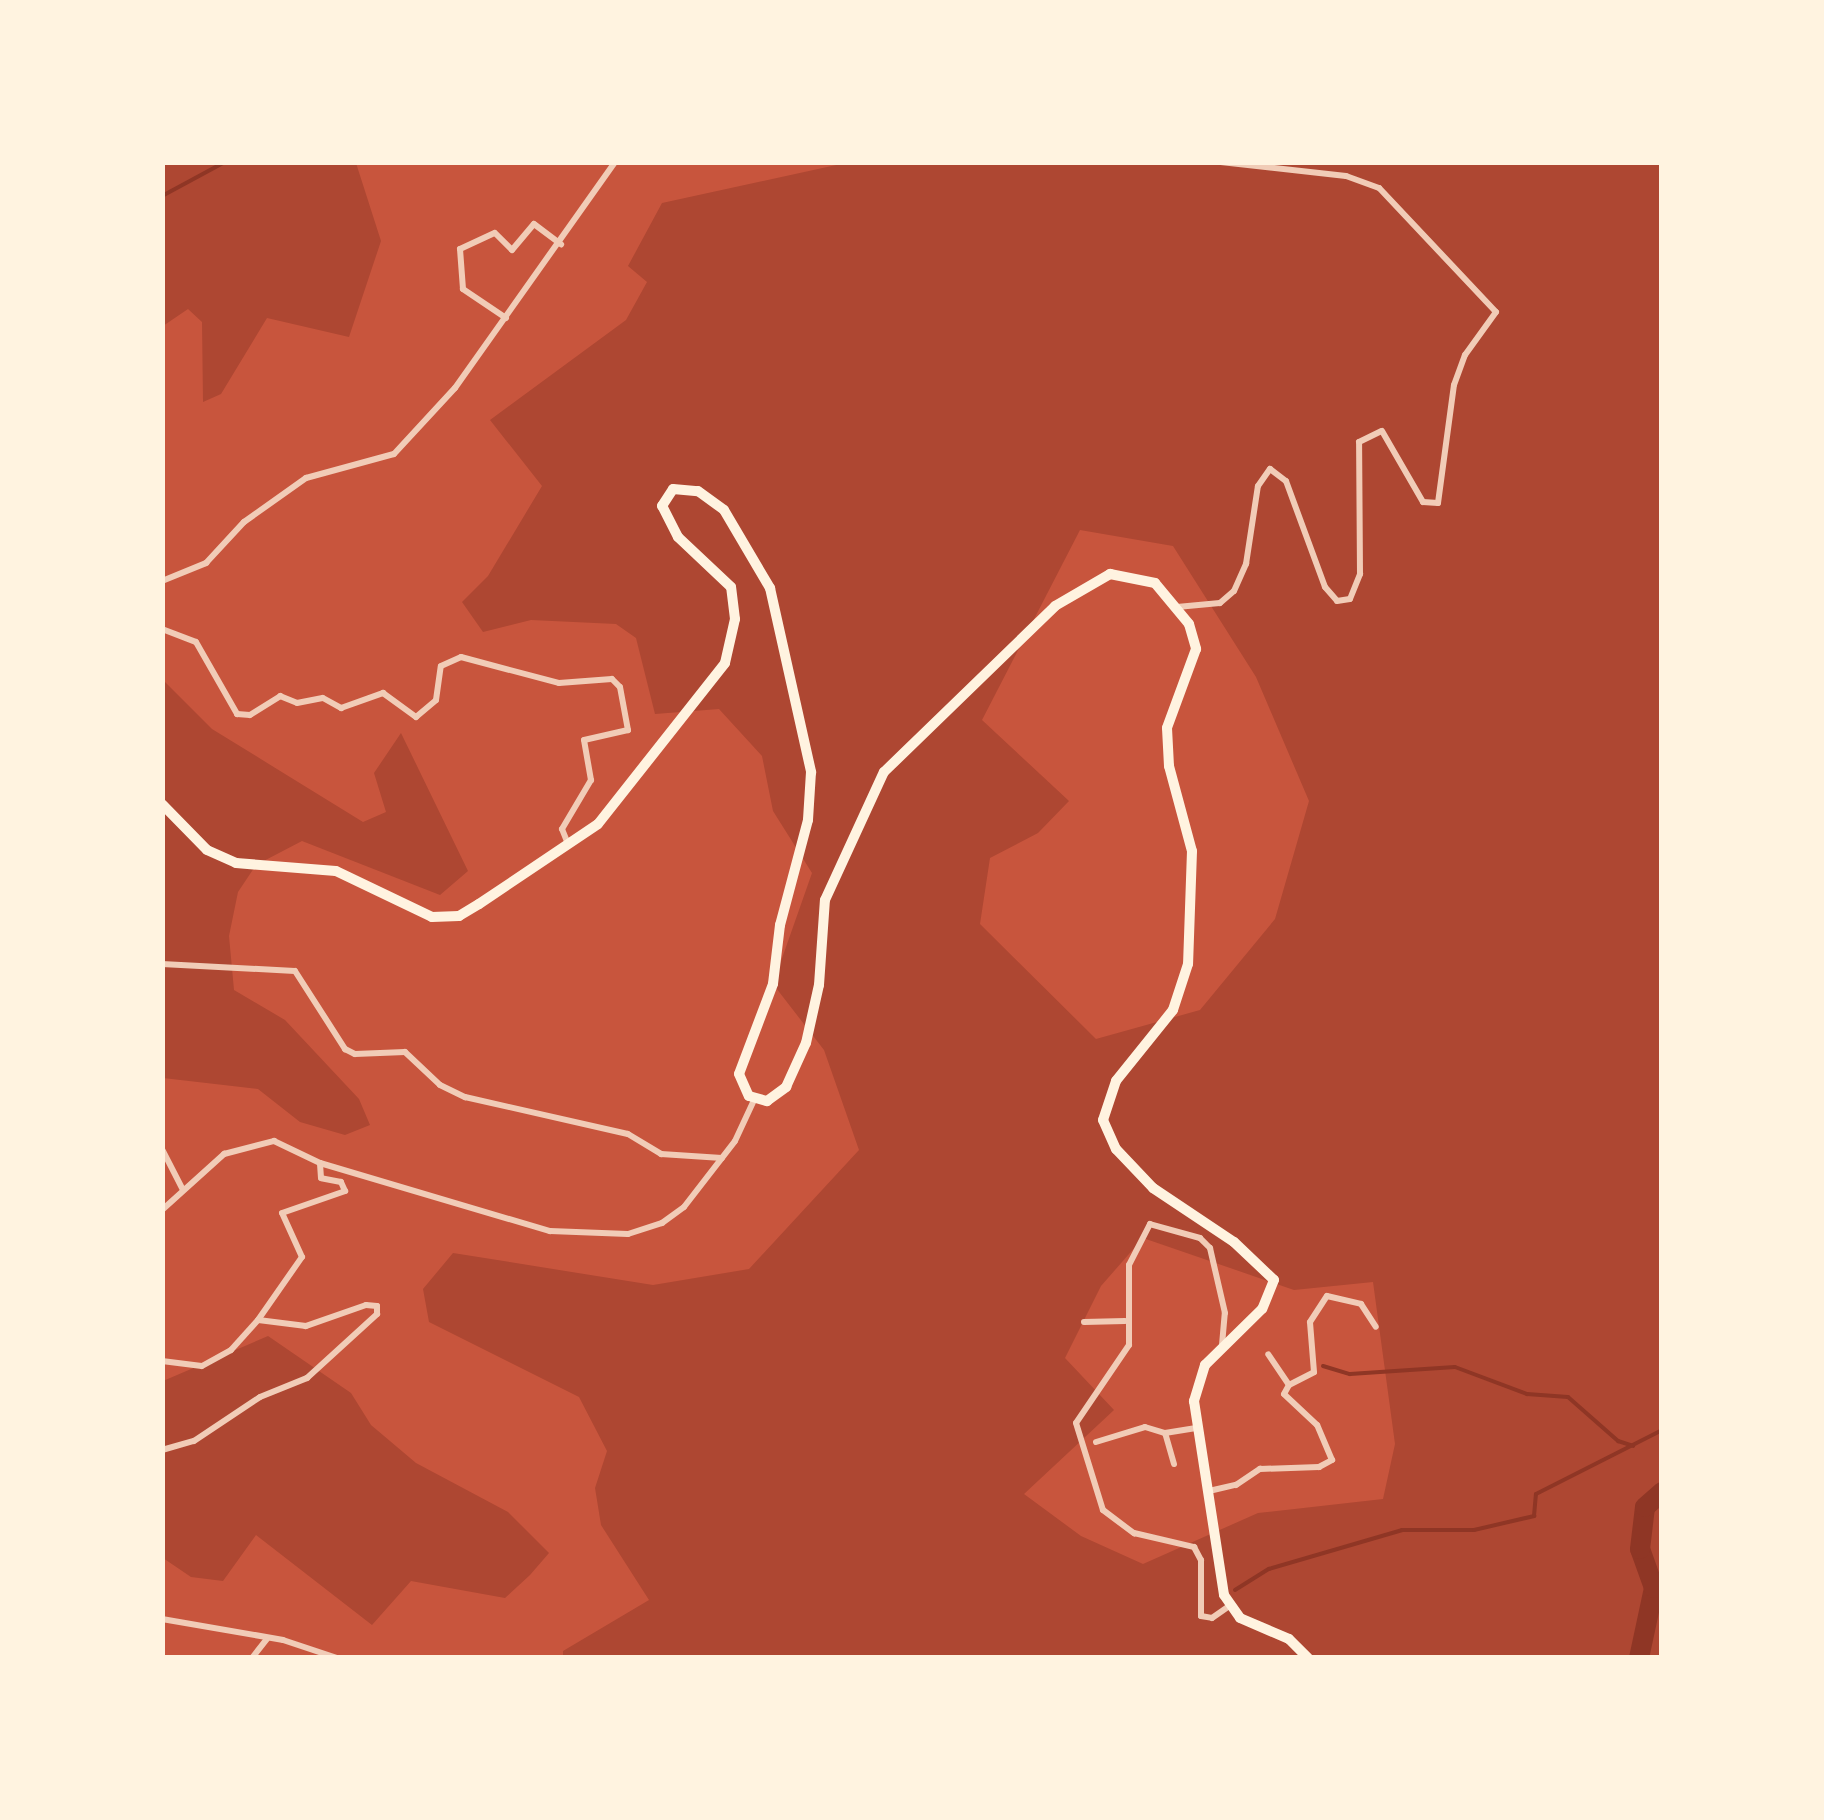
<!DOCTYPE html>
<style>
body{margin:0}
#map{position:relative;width:1824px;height:1820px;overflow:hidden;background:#c8553d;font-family:"Fira Sans",sans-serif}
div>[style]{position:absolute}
.green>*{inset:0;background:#ae4732}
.stream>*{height:4px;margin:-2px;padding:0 2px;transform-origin:2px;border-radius:2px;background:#8f3625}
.river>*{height:20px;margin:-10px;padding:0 10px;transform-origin:10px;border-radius:10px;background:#8f3625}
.minor>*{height:6px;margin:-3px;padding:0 3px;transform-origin:3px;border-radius:3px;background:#f1ccb7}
.primary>*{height:10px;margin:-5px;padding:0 5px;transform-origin:5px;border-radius:5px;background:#fff3e0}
span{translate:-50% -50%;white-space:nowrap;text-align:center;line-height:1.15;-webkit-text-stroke:10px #fff3e0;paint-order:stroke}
.frame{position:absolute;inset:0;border:165px solid #fff3e0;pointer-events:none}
</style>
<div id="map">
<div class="green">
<div style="clip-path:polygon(evenodd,850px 162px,1661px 163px,1661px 1657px,563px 1657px,563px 1651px,649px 1600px,601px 1525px,595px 1488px,607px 1451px,579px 1397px,429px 1322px,423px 1289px,453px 1253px,653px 1285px,749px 1269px,859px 1150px,824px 1050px,773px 984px,812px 873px,773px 811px,762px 756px,719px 709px,655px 714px,636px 638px,616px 624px,531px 620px,483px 632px,462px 602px,488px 576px,542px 486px,490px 420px,626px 320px,647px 282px,628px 266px,662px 203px,850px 162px,1080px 530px,1173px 546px,1256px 677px,1309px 801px,1275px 919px,1200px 1010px,1096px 1039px,980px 924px,990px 858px,1038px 833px,1069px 801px,982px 720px,1080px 530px,850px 162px,1143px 1238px,1294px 1290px,1373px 1282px,1395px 1444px,1383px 1499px,1258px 1513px,1143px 1564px,1081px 1536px,1024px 1494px,1114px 1410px,1065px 1358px,1101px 1286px,1143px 1238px)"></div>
<div style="clip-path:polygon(163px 163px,356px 163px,381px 241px,349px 337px,267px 318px,221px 394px,203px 402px,202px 322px,188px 309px,163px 326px)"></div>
<div style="clip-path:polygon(162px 679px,212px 729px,363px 822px,386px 812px,374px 773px,401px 733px,468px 871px,440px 895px,302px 841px,256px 865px,238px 892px,229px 936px,234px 990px,285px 1020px,359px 1099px,370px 1125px,345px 1135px,300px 1122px,258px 1089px,163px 1078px)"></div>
<div style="clip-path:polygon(268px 1336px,351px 1393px,371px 1425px,416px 1463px,508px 1512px,549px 1553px,530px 1575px,505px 1598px,411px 1581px,372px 1625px,256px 1535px,223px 1581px,191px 1577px,163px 1558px,163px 1381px)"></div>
</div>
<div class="stream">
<div style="left:162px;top:196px;width:72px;rotate:-28.4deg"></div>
<div style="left:1323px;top:1366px;width:28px;rotate:17deg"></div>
<div style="left:1350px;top:1374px;width:105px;rotate:-3.8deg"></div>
<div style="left:1455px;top:1367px;width:77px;rotate:20.6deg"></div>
<div style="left:1527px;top:1394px;width:41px;rotate:4.2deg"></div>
<div style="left:1568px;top:1397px;width:67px;rotate:41.3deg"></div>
<div style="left:1618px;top:1441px;width:16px;rotate:18deg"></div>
<div style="left:1235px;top:1590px;width:40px;rotate:-32deg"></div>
<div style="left:1269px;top:1569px;width:139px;rotate:-16.3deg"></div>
<div style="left:1402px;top:1530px;width:72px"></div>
<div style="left:1474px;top:1530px;width:62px;rotate:-13.1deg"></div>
<div style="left:1534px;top:1516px;width:22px;rotate:-85deg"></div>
<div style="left:1536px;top:1494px;width:141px;rotate:-26.9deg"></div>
</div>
<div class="river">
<div style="left:1639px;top:1658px;width:72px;rotate:-77.9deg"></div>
<div style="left:1654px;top:1588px;width:41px;rotate:-109.7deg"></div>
<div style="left:1640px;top:1549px;width:42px;rotate:-83.2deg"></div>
<div style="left:1645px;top:1507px;width:23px;rotate:-41deg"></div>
</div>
<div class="minor">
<div style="left:247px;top:162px;width:21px"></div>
<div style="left:506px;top:318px;width:52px;rotate:-146deg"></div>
<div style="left:463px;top:289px;width:40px;rotate:-94.3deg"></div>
<div style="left:460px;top:249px;width:38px;rotate:-25deg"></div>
<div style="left:495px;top:233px;width:24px;rotate:45deg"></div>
<div style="left:512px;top:250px;width:34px;rotate:-50deg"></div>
<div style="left:534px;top:224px;width:34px;rotate:37deg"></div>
<div style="left:162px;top:581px;width:48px;rotate:-22.2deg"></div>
<div style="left:206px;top:563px;width:56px;rotate:-47.2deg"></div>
<div style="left:244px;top:522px;width:76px;rotate:-35.4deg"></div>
<div style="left:306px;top:478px;width:91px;rotate:-15.3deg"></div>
<div style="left:394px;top:454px;width:90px;rotate:-47.3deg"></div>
<div style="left:455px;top:388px;width:277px;rotate:-54.7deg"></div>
<div style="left:1177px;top:607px;width:43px;rotate:-5.3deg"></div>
<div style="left:1220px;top:603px;width:18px;rotate:-41deg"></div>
<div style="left:1234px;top:591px;width:30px;rotate:-66deg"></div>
<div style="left:1246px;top:564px;width:79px;rotate:-81.3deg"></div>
<div style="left:1258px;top:486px;width:21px;rotate:-55deg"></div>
<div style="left:1270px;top:469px;width:20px;rotate:37deg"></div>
<div style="left:1286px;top:481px;width:113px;rotate:69.8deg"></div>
<div style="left:1325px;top:587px;width:18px;rotate:49deg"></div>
<div style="left:1337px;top:601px;width:13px;rotate:-9deg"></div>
<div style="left:1350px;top:599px;width:27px;rotate:-68deg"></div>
<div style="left:1360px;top:574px;width:132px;rotate:-90.4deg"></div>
<div style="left:1359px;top:442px;width:25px;rotate:-26deg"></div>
<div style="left:1382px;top:431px;width:82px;rotate:60deg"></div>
<div style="left:1423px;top:502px;width:15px;rotate:4deg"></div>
<div style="left:1438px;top:503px;width:119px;rotate:-82.3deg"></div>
<div style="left:1454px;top:385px;width:32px;rotate:-70deg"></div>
<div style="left:1465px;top:355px;width:53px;rotate:-54.2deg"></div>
<div style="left:1496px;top:312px;width:170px;rotate:-133.3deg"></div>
<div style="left:1379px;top:188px;width:35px;rotate:-160deg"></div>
<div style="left:1346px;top:176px;width:126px;rotate:-173.6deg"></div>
<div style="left:162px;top:629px;width:36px;rotate:21deg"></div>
<div style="left:196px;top:642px;width:83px;rotate:60.3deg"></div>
<div style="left:237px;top:714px;width:13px;rotate:4deg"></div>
<div style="left:250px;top:715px;width:36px;rotate:-32deg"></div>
<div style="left:280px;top:696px;width:18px;rotate:22deg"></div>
<div style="left:297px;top:703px;width:26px;rotate:-11deg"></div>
<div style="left:323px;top:698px;width:21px;rotate:29deg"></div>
<div style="left:341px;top:708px;width:45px;rotate:-19.7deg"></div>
<div style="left:383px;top:693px;width:41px;rotate:36deg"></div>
<div style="left:416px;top:717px;width:26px;rotate:-40deg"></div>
<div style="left:436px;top:700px;width:34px;rotate:-82deg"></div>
<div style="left:441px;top:666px;width:22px;rotate:-24deg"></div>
<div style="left:461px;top:657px;width:101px;rotate:14.9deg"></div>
<div style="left:559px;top:683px;width:53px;rotate:-4.3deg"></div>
<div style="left:612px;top:679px;width:11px;rotate:45deg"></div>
<div style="left:620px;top:687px;width:44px;rotate:79.5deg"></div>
<div style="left:628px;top:730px;width:45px;rotate:167.2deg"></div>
<div style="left:584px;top:740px;width:41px;rotate:80.1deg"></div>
<div style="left:591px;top:780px;width:57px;rotate:120.6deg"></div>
<div style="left:562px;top:829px;width:16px;rotate:68deg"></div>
<div style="left:162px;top:964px;width:133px;rotate:3deg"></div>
<div style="left:295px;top:971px;width:93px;rotate:57.3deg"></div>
<div style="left:345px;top:1049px;width:11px;rotate:27deg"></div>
<div style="left:355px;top:1054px;width:50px;rotate:-2.3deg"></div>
<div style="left:405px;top:1052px;width:48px;rotate:43.3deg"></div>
<div style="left:440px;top:1085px;width:28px;rotate:26deg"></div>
<div style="left:465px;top:1097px;width:167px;rotate:12.8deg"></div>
<div style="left:628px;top:1134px;width:39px;rotate:31deg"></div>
<div style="left:661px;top:1154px;width:61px;rotate:3.8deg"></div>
<div style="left:162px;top:1149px;width:44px;rotate:62.9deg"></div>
<div style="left:162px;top:1210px;width:84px;rotate:-42.1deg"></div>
<div style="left:224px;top:1154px;width:52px;rotate:-14.6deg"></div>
<div style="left:274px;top:1141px;width:51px;rotate:25.6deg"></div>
<div style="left:320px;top:1163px;width:240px;rotate:16.5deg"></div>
<div style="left:550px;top:1231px;width:78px;rotate:2.2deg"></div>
<div style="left:628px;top:1234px;width:36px;rotate:-18deg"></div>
<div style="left:662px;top:1223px;width:27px;rotate:-36deg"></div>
<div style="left:684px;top:1207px;width:83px;rotate:-52.3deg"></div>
<div style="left:735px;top:1141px;width:45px;rotate:-65.1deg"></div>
<div style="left:1084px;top:1322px;width:41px;rotate:-1.4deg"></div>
<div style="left:1222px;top:1345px;width:32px;rotate:-85deg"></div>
<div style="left:1225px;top:1313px;width:67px;rotate:-103deg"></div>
<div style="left:1210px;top:1248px;width:14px;rotate:-135deg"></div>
<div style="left:1200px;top:1238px;width:52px;rotate:-164.4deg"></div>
<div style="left:1150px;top:1224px;width:46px;rotate:117.1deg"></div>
<div style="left:1129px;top:1265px;width:80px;rotate:90deg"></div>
<div style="left:1129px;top:1345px;width:94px;rotate:124.2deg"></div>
<div style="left:1076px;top:1423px;width:91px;rotate:72.8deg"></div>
<div style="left:1103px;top:1510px;width:39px;rotate:37deg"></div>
<div style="left:1134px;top:1533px;width:62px;rotate:13.1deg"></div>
<div style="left:1194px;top:1547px;width:15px;rotate:62deg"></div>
<div style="left:1201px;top:1560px;width:56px;rotate:90deg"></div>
<div style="left:1201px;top:1616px;width:11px;rotate:10deg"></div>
<div style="left:1212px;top:1618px;width:21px;rotate:-35deg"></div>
<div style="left:162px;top:1361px;width:40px;rotate:7.1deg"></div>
<div style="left:202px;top:1366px;width:33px;rotate:-29deg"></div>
<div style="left:231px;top:1350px;width:40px;rotate:-48deg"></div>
<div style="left:1289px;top:1385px;width:28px;rotate:-27deg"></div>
<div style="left:1314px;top:1372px;width:50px;rotate:-94.6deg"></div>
<div style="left:1310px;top:1322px;width:31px;rotate:-57deg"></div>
<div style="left:1327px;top:1296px;width:35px;rotate:13deg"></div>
<div style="left:1361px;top:1304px;width:27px;rotate:57deg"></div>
<div style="left:1096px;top:1442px;width:51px;rotate:-17deg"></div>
<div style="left:1145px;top:1427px;width:21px;rotate:17deg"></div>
<div style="left:162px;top:1450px;width:33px;rotate:-16deg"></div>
<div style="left:194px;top:1441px;width:79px;rotate:-33.7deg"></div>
<div style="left:260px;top:1397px;width:51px;rotate:-22deg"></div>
<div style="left:307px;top:1378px;width:95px;rotate:-42.4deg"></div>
<div style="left:377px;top:1314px;width:8px;rotate:-90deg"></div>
<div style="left:377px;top:1306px;width:11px;rotate:-175deg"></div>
<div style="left:366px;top:1305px;width:64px;rotate:160.7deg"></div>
<div style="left:306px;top:1326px;width:48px;rotate:-172.9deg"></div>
<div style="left:258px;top:1320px;width:77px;rotate:-55.1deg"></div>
<div style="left:302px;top:1257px;width:48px;rotate:-114.4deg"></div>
<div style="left:282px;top:1213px;width:67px;rotate:-19.2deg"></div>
<div style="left:345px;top:1191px;width:10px;rotate:-114deg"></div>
<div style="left:341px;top:1182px;width:20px;rotate:-169deg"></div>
<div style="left:321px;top:1178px;width:15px;rotate:-94deg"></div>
<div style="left:1174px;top:1464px;width:32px;rotate:-106deg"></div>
<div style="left:1165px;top:1433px;width:33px;rotate:-9deg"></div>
<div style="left:1209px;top:1491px;width:28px;rotate:-13deg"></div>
<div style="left:1236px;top:1485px;width:29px;rotate:-34deg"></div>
<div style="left:1260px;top:1469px;width:59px;rotate:-1.9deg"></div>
<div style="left:1319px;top:1467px;width:15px;rotate:-28deg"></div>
<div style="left:1332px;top:1460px;width:38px;rotate:-113deg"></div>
<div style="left:1317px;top:1425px;width:45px;rotate:-136.8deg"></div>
<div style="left:1284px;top:1394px;width:10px;rotate:-61deg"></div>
<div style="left:1289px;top:1385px;width:37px;rotate:-124deg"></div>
<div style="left:162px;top:1619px;width:123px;rotate:9.8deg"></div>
<div style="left:283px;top:1640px;width:57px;rotate:18.4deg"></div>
<div style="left:252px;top:1658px;width:24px;rotate:-52deg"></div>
</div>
<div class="primary">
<div style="left:162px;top:804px;width:64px;rotate:45.6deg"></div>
<div style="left:207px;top:850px;width:32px;rotate:24deg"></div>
<div style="left:236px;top:863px;width:100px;rotate:4.6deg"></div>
<div style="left:336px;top:871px;width:106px;rotate:25.6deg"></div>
<div style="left:432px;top:917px;width:27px;rotate:-2deg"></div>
<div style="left:459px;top:916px;width:23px;rotate:-31deg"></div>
<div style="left:479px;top:904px;width:143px;rotate:-33.9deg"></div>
<div style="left:598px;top:824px;width:205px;rotate:-51.7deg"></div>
<div style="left:725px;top:663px;width:45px;rotate:-77.2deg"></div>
<div style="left:735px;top:619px;width:32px;rotate:-97deg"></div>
<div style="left:731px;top:587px;width:73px;rotate:-136.7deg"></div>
<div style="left:678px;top:537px;width:35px;rotate:-117deg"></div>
<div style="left:662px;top:506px;width:20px;rotate:-57deg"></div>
<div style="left:673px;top:489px;width:25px;rotate:5deg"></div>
<div style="left:698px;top:491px;width:32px;rotate:36deg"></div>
<div style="left:724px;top:510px;width:91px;rotate:59.5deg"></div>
<div style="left:770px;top:588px;width:189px;rotate:77.4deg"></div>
<div style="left:811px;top:772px;width:48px;rotate:93.6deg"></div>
<div style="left:808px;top:820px;width:109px;rotate:104.9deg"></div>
<div style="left:780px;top:925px;width:59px;rotate:96.8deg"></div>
<div style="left:773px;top:984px;width:96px;rotate:110.7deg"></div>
<div style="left:739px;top:1074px;width:24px;rotate:66deg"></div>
<div style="left:749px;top:1096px;width:19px;rotate:16deg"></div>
<div style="left:767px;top:1101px;width:24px;rotate:-36deg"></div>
<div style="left:786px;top:1087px;width:48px;rotate:-65.6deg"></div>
<div style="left:806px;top:1043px;width:59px;rotate:-77.4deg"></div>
<div style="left:819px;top:985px;width:85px;rotate:-86deg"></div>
<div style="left:825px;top:900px;width:141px;rotate:-65.3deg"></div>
<div style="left:884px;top:772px;width:238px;rotate:-44.1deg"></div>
<div style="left:1055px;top:606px;width:64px;rotate:-30.2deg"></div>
<div style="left:1110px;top:574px;width:46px;rotate:11.3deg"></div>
<div style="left:1155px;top:583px;width:53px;rotate:50.3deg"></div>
<div style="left:1189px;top:624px;width:26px;rotate:74deg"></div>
<div style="left:1196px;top:649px;width:84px;rotate:110.2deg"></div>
<div style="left:1167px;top:728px;width:38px;rotate:87deg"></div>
<div style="left:1169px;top:766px;width:88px;rotate:74.9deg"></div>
<div style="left:1192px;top:851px;width:113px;rotate:92deg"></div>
<div style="left:1188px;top:964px;width:48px;rotate:108.1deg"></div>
<div style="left:1173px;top:1010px;width:91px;rotate:128.8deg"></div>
<div style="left:1116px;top:1081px;width:41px;rotate:108.4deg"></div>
<div style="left:1103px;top:1120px;width:32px;rotate:66deg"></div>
<div style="left:1116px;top:1149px;width:54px;rotate:46.5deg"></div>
<div style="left:1153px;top:1188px;width:97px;rotate:33.7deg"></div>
<div style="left:1234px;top:1242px;width:55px;rotate:43.5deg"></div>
<div style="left:1274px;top:1280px;width:31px;rotate:112deg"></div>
<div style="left:1262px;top:1309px;width:80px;rotate:135.5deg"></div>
<div style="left:1205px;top:1365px;width:38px;rotate:107deg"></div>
<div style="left:1194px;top:1401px;width:196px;rotate:81.2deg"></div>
<div style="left:1224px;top:1595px;width:28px;rotate:55deg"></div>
<div style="left:1240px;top:1618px;width:53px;rotate:23.2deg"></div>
<div style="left:1289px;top:1639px;width:27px;rotate:45deg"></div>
</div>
<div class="frame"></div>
</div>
